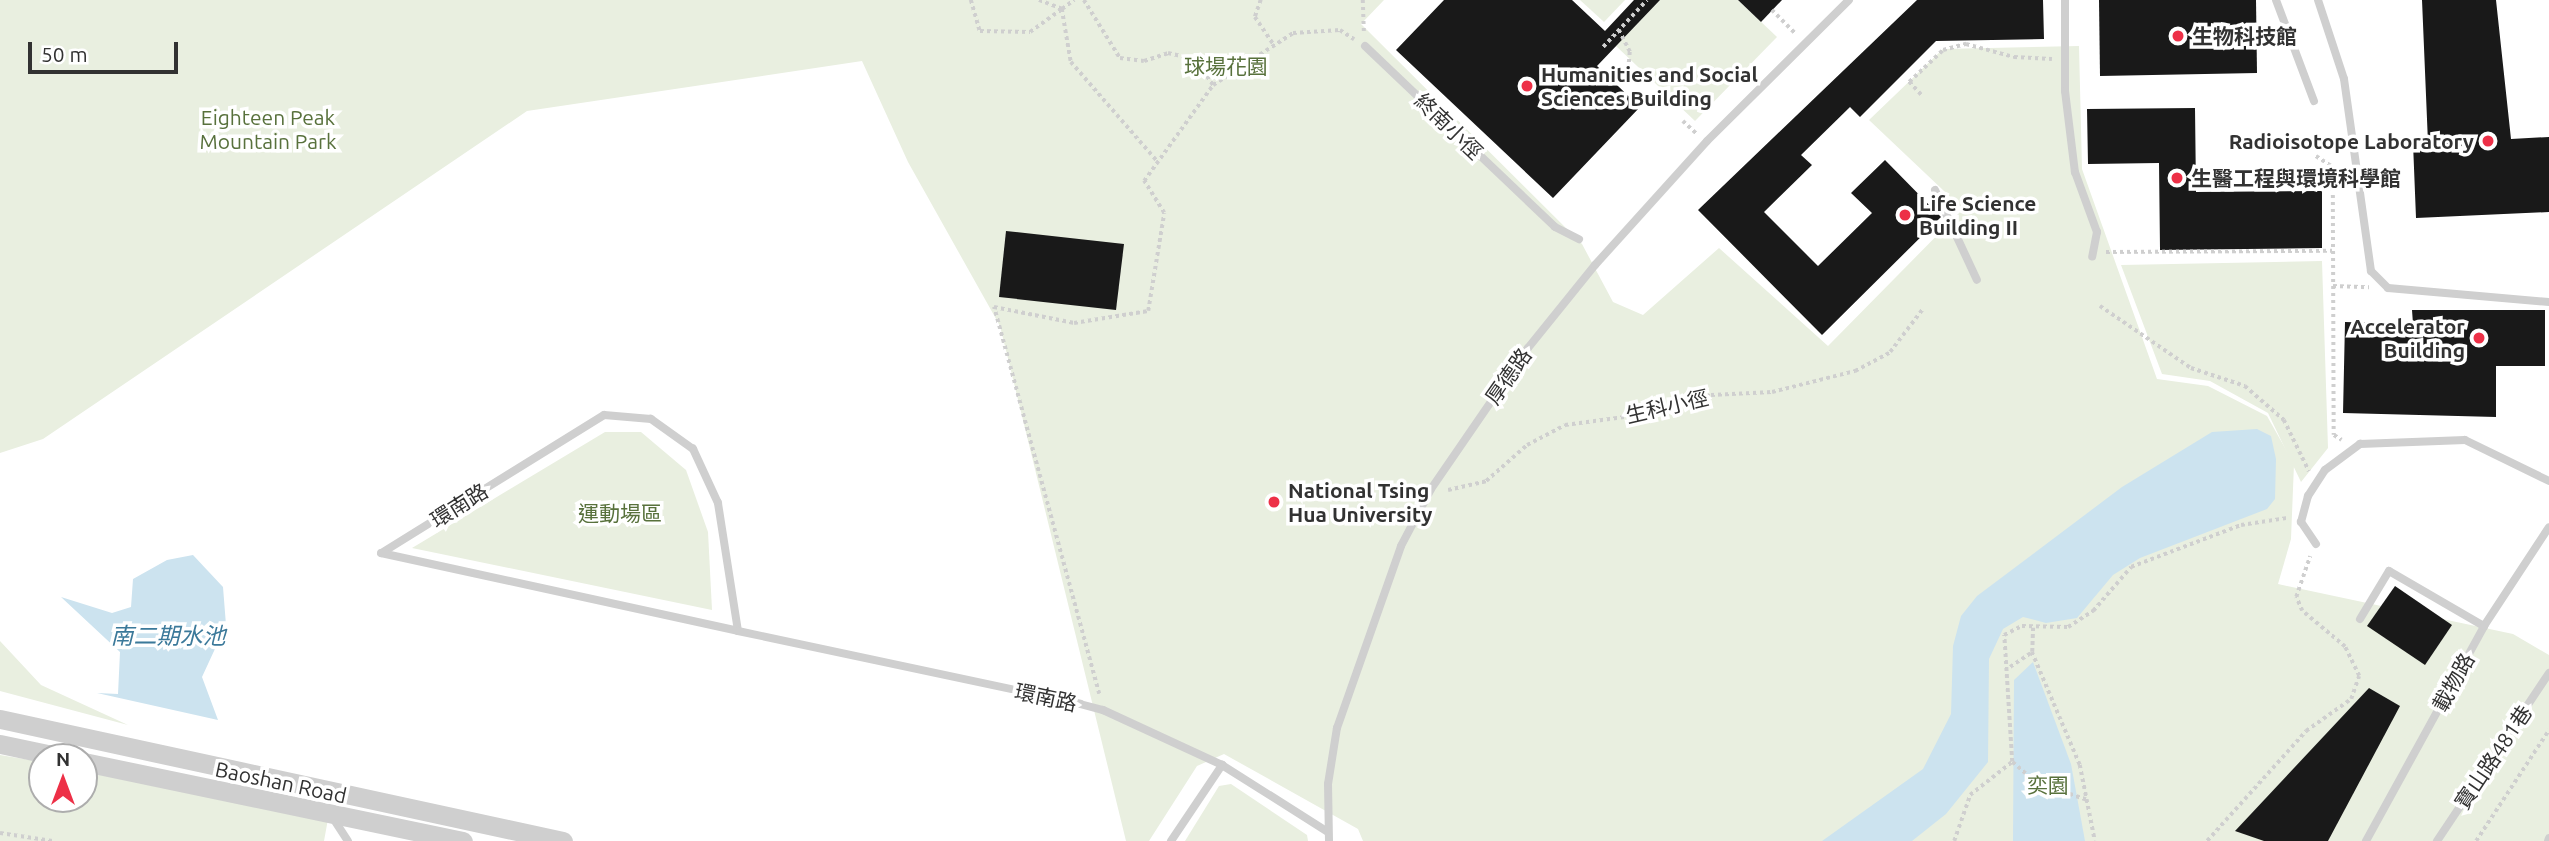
<!DOCTYPE html>
<meta charset="utf-8">
<style>
body{margin:0}
#map{position:relative;width:2549px;height:841px;overflow:hidden;background:#fff;font-family:Ubuntu,"Noto Sans TC",sans-serif}
div>[style]{position:absolute}
.green>*{inset:0;background:#e9efe0}
.water>*{inset:0;background:#cce3ef}
.building>*{inset:0;background:#191919}
.path>*{height:3.5px;margin-top:-1.75px;transform-origin:0;background:repeating-linear-gradient(90deg,#cfcfcf 0 3.5px,transparent 0 7px)}
.service>*{height:8px;margin:-4px;padding:0 4px;transform-origin:4px;border-radius:4px;background:#cfcfcf}
.tertiary>*{height:19px;margin:-9.5px;padding:0 9.5px;transform-origin:9.5px;border-radius:9.5px;background:#cfcfcf}
.dots>*{width:19px;height:19px;translate:-50% -50%;box-sizing:border-box;border:4px solid #fff;border-radius:50%}
span{translate:-50% -50%;white-space:nowrap;text-align:center;line-height:1.15;-webkit-text-stroke:7px #fff;paint-order:stroke}
.poi-label{font-size:21px;color:#323232;font-weight:700}
.left{translate:0 -50%;text-align:left}
.right{translate:-100% -50%;text-align:right}
.park-label{font-size:21px;color:#58713c}
.street-label{font-size:21px;color:#323232}
.water-label{font-size:23px;color:#3b799a;font-style:italic}
.north{position:absolute;left:28px;top:743px;width:70px;height:70px;box-sizing:border-box;background:#fff;border:2px solid #adadad;border-radius:50%;rotate:0deg;font-size:19px;font-weight:700;line-height:28px;text-align:center;color:#323232}
.north::after{content:'';display:block;margin:auto;width:24px;height:32px;background:#ed3047;clip-path:polygon(50% 0,100% 100%,50% 72%,0 100%)}
.scale{position:absolute;left:28px;top:42px;width:150px;height:32px;box-sizing:border-box;border:4px solid #323232;border-top:0;padding-left:9px;font-size:21px;line-height:24px;white-space:nowrap;color:#323232;-webkit-text-stroke:5px #fff;paint-order:stroke}
</style>
<div id="map">
<div class="green">
<div style="clip-path:polygon(0 0,1384px 0,1361px 24px,1582px 244px,1613px 302px,1643px 315px,1719px 248px,1828px 346px,1963px 209px,1869px 120px,1943px 49px,2079px 46px,2082px 169px,2157px 379px,2208px 386px,2267px 416px,2294px 464px,2291px 539px,2278px 584px,2513px 634px,2549px 655px,2549px 841px,1363px 841px,1358px 829px,1224px 754px,1197px 766px,1149px 841px,1126px 841px,1000px 326px,908px 162px,862px 61px,527px 111px,43px 439px,0 453px)"></div>
<div style="clip-path:polygon(1580px 0,1625px 0,1604px 22px)"></div>
<div style="clip-path:polygon(1660px 0,1738px 0,1777px 37px,1695px 121px,1616px 46px)"></div>
<div style="clip-path:polygon(2322px 261px,2328px 448px,2301px 482px,2268px 413px,2210px 381px,2162px 374px,2121px 265px)"></div>
<div style="clip-path:polygon(605px 432px,641px 432px,686px 470px,708px 532px,712px 610px,412px 548px)"></div>
<div style="clip-path:polygon(0 641px,41px 685px,128px 725px,0 691px)"></div>
<div style="clip-path:polygon(0 755px,42px 762px,42px 799px,84px 799px,84px 768px,330px 808px,324px 841px,0 841px)"></div>
<div style="clip-path:polygon(1231px 784px,1307px 835px,1308px 841px,1185px 841px,1219px 786px)"></div>
</div>
<div class="water">
<div style="clip-path:polygon(2257px 429px,2271px 436px,2276px 459px,2275px 499px,2267px 509px,2140px 558px,2113px 575px,2077px 618px,2046px 623px,2023px 617px,2003px 629px,1989px 659px,1988px 762px,1946px 814px,1912px 841px,1822px 841px,1923px 769px,1951px 714px,1953px 646px,1961px 616px,1977px 596px,2122px 487px,2212px 432px)"></div>
<div style="clip-path:polygon(193px 555px,223px 587px,226px 625px,202px 677px,218px 720px,97px 693px,118px 694px,120px 652px,61px 597px,112px 613px,131px 607px,133px 579px,167px 560px)"></div>
<div style="clip-path:polygon(2033px 662px,2071px 764px,2085px 841px,2013px 841px,2014px 680px)"></div>
</div>
<div class="building">
<div style="clip-path:polygon(1444px 0,1572px 0,1605px 31px,1634px 0,1660px 0,1597px 66px,1640px 107px,1553px 198px,1396px 50px)"></div>
<div style="clip-path:polygon(1738px 0,1782px 0,1761px 22px)"></div>
<div style="clip-path:polygon(1917px 0,2043px 0,2044px 39px,1936px 41px,1860px 117px,1850px 107px,1801px 155px,1812px 165px,1764px 212px,1818px 266px,1872px 213px,1851px 193px,1885px 160px,1941px 217px,1822px 335px,1698px 210px)"></div>
<div style="clip-path:polygon(2099px 0,2256px 0,2257px 73px,2100px 76px)"></div>
<div style="clip-path:polygon(2422px 0,2496px 0,2511px 139px,2549px 137px,2549px 212px,2416px 218px,2413px 143px,2428px 143px)"></div>
<div style="clip-path:polygon(2195px 108px,2196px 192px,2322px 191px,2322px 248px,2160px 250px,2159px 163px,2088px 164px,2087px 109px)"></div>
<div style="clip-path:polygon(1006px 231px,1124px 244px,1116px 310px,999px 297px)"></div>
<div style="clip-path:polygon(2412px 310px,2545px 310px,2545px 366px,2496px 366px,2496px 417px,2343px 413px,2345px 322px,2413px 324px)"></div>
<div style="clip-path:polygon(2395px 586px,2452px 625px,2425px 665px,2367px 626px)"></div>
<div style="clip-path:polygon(2369px 688px,2400px 706px,2328px 841px,2264px 841px,2235px 831px)"></div>
</div>
<div class="path">
<div style="left:971px;top:0;width:32px;rotate:74deg"></div>
<div style="left:980px;top:31px;width:50px;rotate:1.1deg"></div>
<div style="left:1030px;top:32px;width:39px;rotate:-36deg"></div>
<div style="left:1062px;top:9px;width:54px;rotate:80.4deg"></div>
<div style="left:1071px;top:62px;width:133px;rotate:49deg"></div>
<div style="left:1039px;top:0;width:25px;rotate:21deg"></div>
<div style="left:1062px;top:9px;width:15px;rotate:-37deg"></div>
<div style="left:1084px;top:0;width:68px;rotate:58.2deg"></div>
<div style="left:1120px;top:58px;width:24px;rotate:7deg"></div>
<div style="left:1144px;top:61px;width:25px;rotate:-18deg"></div>
<div style="left:1168px;top:53px;width:28px;rotate:13deg"></div>
<div style="left:1195px;top:59px;width:32px;rotate:55deg"></div>
<div style="left:1261px;top:0;width:18px;rotate:109deg"></div>
<div style="left:1255px;top:17px;width:32px;rotate:56deg"></div>
<div style="left:1363px;top:0;width:33px;rotate:88deg"></div>
<div style="left:1772px;top:10px;width:34px;rotate:45deg"></div>
<div style="left:1619px;top:30px;width:25px;rotate:63deg"></div>
<div style="left:1630px;top:52px;width:21px;rotate:95deg"></div>
<div style="left:1603px;top:47px;width:64px;rotate:-46.9deg"></div>
<div style="left:1921px;top:95px;width:18px;rotate:-133deg"></div>
<div style="left:1909px;top:82px;width:47px;rotate:-43.3deg"></div>
<div style="left:1943px;top:50px;width:24px;rotate:-15deg"></div>
<div style="left:1966px;top:44px;width:50px;rotate:15.2deg"></div>
<div style="left:2014px;top:57px;width:38px;rotate:3deg"></div>
<div style="left:1683px;top:121px;width:19px;rotate:43deg"></div>
<div style="left:2316px;top:156px;width:20px;rotate:33deg"></div>
<div style="left:2333px;top:167px;width:268px;rotate:89.8deg"></div>
<div style="left:2334px;top:435px;width:9px;rotate:32deg"></div>
<div style="left:2106px;top:252px;width:226px;rotate:-0.3deg"></div>
<div style="left:2333px;top:286px;width:36px;rotate:2deg"></div>
<div style="left:2100px;top:306px;width:110px;rotate:34.3deg"></div>
<div style="left:2191px;top:368px;width:57px;rotate:18.4deg"></div>
<div style="left:2245px;top:386px;width:52px;rotate:41.1deg"></div>
<div style="left:2284px;top:420px;width:57px;rotate:63.9deg"></div>
<div style="left:1448px;top:490px;width:39px;rotate:-13deg"></div>
<div style="left:1486px;top:481px;width:55px;rotate:-41.3deg"></div>
<div style="left:1527px;top:445px;width:43px;rotate:-27.8deg"></div>
<div style="left:1565px;top:425px;width:82px;rotate:-7.7deg"></div>
<div style="left:1646px;top:414px;width:68px;rotate:-16.3deg"></div>
<div style="left:1711px;top:395px;width:61px;rotate:-2.8deg"></div>
<div style="left:1772px;top:392px;width:86px;rotate:-14.2deg"></div>
<div style="left:1855px;top:371px;width:40px;rotate:-28deg"></div>
<div style="left:1890px;top:352px;width:53px;rotate:-52.7deg"></div>
<div style="left:2032px;top:652px;width:123px;rotate:67deg"></div>
<div style="left:2080px;top:765px;width:77px;rotate:78.8deg"></div>
<div style="left:2010px;top:667px;width:27px;rotate:-34deg"></div>
<div style="left:2032px;top:652px;width:24px;rotate:-88deg"></div>
<div style="left:1099px;top:694px;width:401px;rotate:-105.2deg"></div>
<div style="left:994px;top:307px;width:82px;rotate:11.3deg"></div>
<div style="left:1074px;top:323px;width:75px;rotate:-9.2deg"></div>
<div style="left:1148px;top:311px;width:99px;rotate:-80.7deg"></div>
<div style="left:1164px;top:213px;width:38px;rotate:-122deg"></div>
<div style="left:1144px;top:181px;width:118px;rotate:-54.3deg"></div>
<div style="left:1213px;top:85px;width:95px;rotate:-33deg"></div>
<div style="left:1293px;top:33px;width:47px;rotate:-3.7deg"></div>
<div style="left:1340px;top:30px;width:17px;rotate:33deg"></div>
<div style="left:2086px;top:800px;width:53px;rotate:-161.2deg"></div>
<div style="left:2036px;top:783px;width:32px;rotate:-139deg"></div>
<div style="left:2012px;top:762px;width:127px;rotate:-93.6deg"></div>
<div style="left:2004px;top:635px;width:20px;rotate:-27deg"></div>
<div style="left:2022px;top:626px;width:46px;rotate:1.2deg"></div>
<div style="left:2068px;top:627px;width:30px;rotate:-33deg"></div>
<div style="left:2093px;top:611px;width:58px;rotate:-49.2deg"></div>
<div style="left:2131px;top:567px;width:118px;rotate:-20.9deg"></div>
<div style="left:2241px;top:525px;width:47px;rotate:-8.7deg"></div>
<div style="left:0;top:833px;width:53px;rotate:8.7deg"></div>
<div style="left:1954px;top:841px;width:49px;rotate:-70.8deg"></div>
<div style="left:1970px;top:795px;width:53px;rotate:-38.2deg"></div>
<div style="left:2207px;top:841px;width:148px;rotate:-48deg"></div>
<div style="left:2306px;top:731px;width:55px;rotate:-35.4deg"></div>
<div style="left:2351px;top:699px;width:24px;rotate:-71deg"></div>
<div style="left:2359px;top:676px;width:32px;rotate:-116deg"></div>
<div style="left:2345px;top:647px;width:56px;rotate:-140.1deg"></div>
<div style="left:2302px;top:611px;width:15px;rotate:-113deg"></div>
<div style="left:2296px;top:597px;width:43px;rotate:-71.1deg"></div>
<div style="left:2476px;top:841px;width:133px;rotate:-56.7deg"></div>
</div>
<div class="service">
<div style="left:2065px;top:0;width:91px;rotate:90deg"></div>
<div style="left:2065px;top:91px;width:82px;rotate:83deg"></div>
<div style="left:2075px;top:172px;width:64px;rotate:69.9deg"></div>
<div style="left:2097px;top:232px;width:25px;rotate:101deg"></div>
<div style="left:2276px;top:0;width:108px;rotate:69.4deg"></div>
<div style="left:2318px;top:0;width:83px;rotate:71.8deg"></div>
<div style="left:2344px;top:79px;width:194px;rotate:82deg"></div>
<div style="left:2371px;top:271px;width:24px;rotate:45deg"></div>
<div style="left:2388px;top:288px;width:162px;rotate:5deg"></div>
<div style="left:1365px;top:46px;width:262px;rotate:43.6deg"></div>
<div style="left:1555px;top:227px;width:27px;rotate:27deg"></div>
<div style="left:1935px;top:190px;width:99px;rotate:65deg"></div>
<div style="left:2316px;top:544px;width:27px;rotate:-124deg"></div>
<div style="left:2301px;top:522px;width:27px;rotate:-75deg"></div>
<div style="left:2308px;top:496px;width:31px;rotate:-57deg"></div>
<div style="left:2325px;top:470px;width:44px;rotate:-36.6deg"></div>
<div style="left:2360px;top:444px;width:105px;rotate:-2.2deg"></div>
<div style="left:2465px;top:440px;width:93px;rotate:26deg"></div>
<div style="left:2360px;top:619px;width:56px;rotate:-58.9deg"></div>
<div style="left:2389px;top:571px;width:110px;rotate:30.1deg"></div>
<div style="left:738px;top:631px;width:130px;rotate:-98.9deg"></div>
<div style="left:718px;top:503px;width:60px;rotate:-114.8deg"></div>
<div style="left:693px;top:449px;width:52px;rotate:-144.5deg"></div>
<div style="left:651px;top:419px;width:47px;rotate:-175.1deg"></div>
<div style="left:604px;top:415px;width:262px;rotate:148.2deg"></div>
<div style="left:381px;top:553px;width:365px;rotate:12.3deg"></div>
<div style="left:738px;top:631px;width:350px;rotate:12deg"></div>
<div style="left:1080px;top:704px;width:24px;rotate:15deg"></div>
<div style="left:1103px;top:710px;width:131px;rotate:24.8deg"></div>
<div style="left:1222px;top:765px;width:125px;rotate:32.3deg"></div>
<div style="left:331px;top:815px;width:31px;rotate:57deg"></div>
<div style="left:1171px;top:841px;width:92px;rotate:-56.1deg"></div>
<div style="left:1329px;top:841px;width:57px;rotate:-91deg"></div>
<div style="left:1328px;top:784px;width:57px;rotate:-80.9deg"></div>
<div style="left:1337px;top:728px;width:193px;rotate:-70.6deg"></div>
<div style="left:1401px;top:546px;width:64px;rotate:-62.2deg"></div>
<div style="left:1431px;top:489px;width:171px;rotate:-55.5deg"></div>
<div style="left:1528px;top:348px;width:107px;rotate:-51.1deg"></div>
<div style="left:1595px;top:265px;width:167px;rotate:-47.9deg"></div>
<div style="left:1707px;top:141px;width:200px;rotate:-44.8deg"></div>
<div style="left:2366px;top:841px;width:245px;rotate:-61.2deg"></div>
<div style="left:2484px;top:626px;width:118px;rotate:-56.7deg"></div>
<div style="left:2437px;top:841px;width:202px;rotate:-56.3deg"></div>
<div style="left:2548px;top:841px;width:3px;rotate:-72deg"></div>
</div>
<div class="tertiary">
<div style="left:0;top:719px;width:576px;rotate:12.23deg"></div>
<div style="left:0;top:744px;width:62px;rotate:12deg"></div>
<div style="left:84px;top:762px;width:387px;rotate:11.8deg"></div>
</div>
<div class="dots">
<div style="left:2178px;top:36px;background:#ed3047"></div>
<div style="left:1527px;top:86px;background:#ed3047"></div>
<div style="left:2488px;top:141px;background:#ed3047"></div>
<div style="left:2177px;top:178px;background:#ed3047"></div>
<div style="left:1905px;top:215px;background:#ed3047"></div>
<div style="left:2479px;top:338px;background:#ed3047"></div>
<div style="left:1274px;top:502px;background:#ed3047"></div>
</div>
<div class="poi-label">
<span class="left" style="left:2192px;top:36px">生物科技館</span>
<span class="left" style="left:1541px;top:86px">Humanities and Social<br>Sciences Building</span>
<span class="right" style="left:2474px;top:141px">Radioisotope Laboratory</span>
<span class="left" style="left:2191px;top:178px">生醫工程與環境科學館</span>
<span class="left" style="left:1919px;top:215px">Life Science<br>Building II</span>
<span class="right" style="left:2465px;top:338px">Accelerator<br>Building</span>
<span class="left" style="left:1288px;top:502px">National Tsing<br>Hua University</span>
</div>
<div class="park-label">
<span style="left:1226px;top:66px">球場花園</span>
<span style="left:268px;top:129px">Eighteen Peak<br>Mountain Park</span>
<span style="left:620px;top:513px">運動場區</span>
<span style="left:2048px;top:785px">奕園</span>
</div>
<div class="street-label">
<span style="left:1449px;top:126px;rotate:44deg">終南小徑</span>
<span style="left:1508px;top:376px;rotate:-55deg">厚德路</span>
<span style="left:1667px;top:406px;rotate:-13deg">生科小徑</span>
<span style="left:459px;top:505px;rotate:-32deg">環南路</span>
<span style="left:2453px;top:682px;rotate:-61deg">載物路</span>
<span style="left:1046px;top:697px;rotate:12deg">環南路</span>
<span style="left:2493px;top:757px;rotate:-56deg">寶山路481巷</span>
<span style="left:281px;top:782px;rotate:12deg">Baoshan Road</span>
</div>
<div class="water-label">
<span style="left:168px;top:636px">南二期水池</span>
</div>
<div class="north">N</div>
<div class="scale">50 m</div>
</div>
